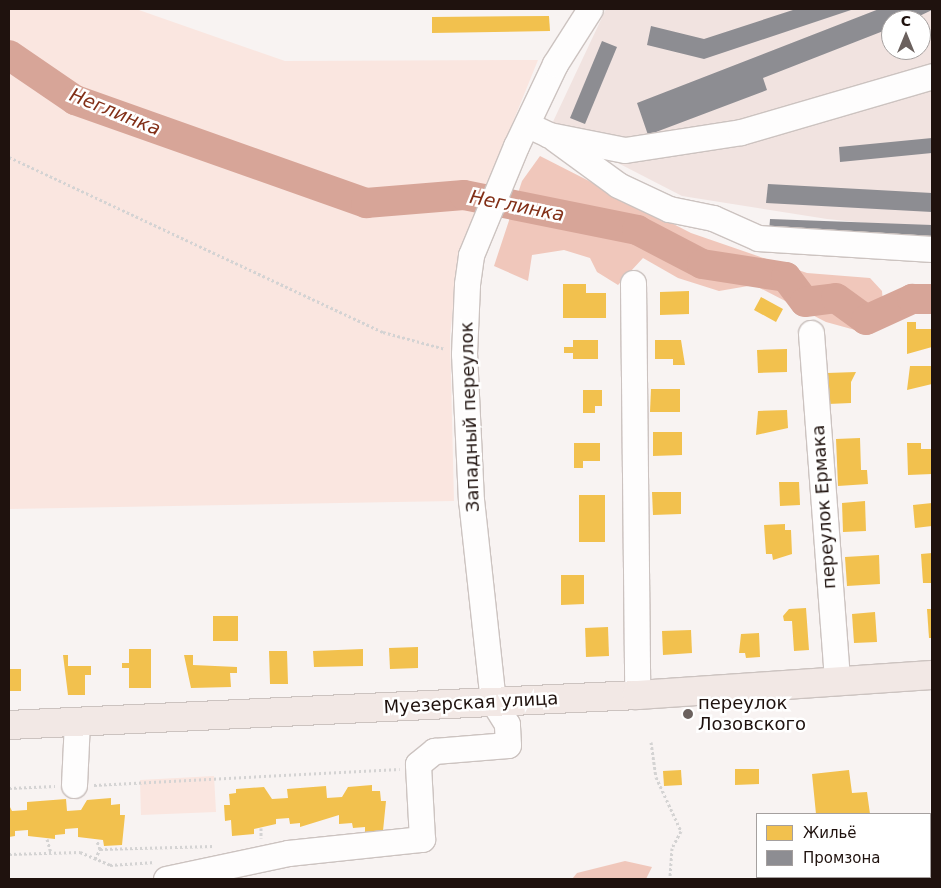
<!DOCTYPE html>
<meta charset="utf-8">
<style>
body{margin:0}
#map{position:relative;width:941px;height:888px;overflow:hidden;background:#f8f3f2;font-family:"DejaVu Sans",sans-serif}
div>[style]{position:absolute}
.built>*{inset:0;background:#f1e3e0}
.green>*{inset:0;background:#fae6e0}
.forest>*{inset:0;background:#f0c7bb}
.homes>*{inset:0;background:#f2c14e}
.industry>*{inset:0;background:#8d8d92}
.river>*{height:30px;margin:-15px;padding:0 15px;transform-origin:15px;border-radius:15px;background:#d7a598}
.path>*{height:3px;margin-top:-1.5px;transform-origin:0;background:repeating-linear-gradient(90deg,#d4d3d3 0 2.5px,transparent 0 5px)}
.roads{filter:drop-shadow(1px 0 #ccc3c0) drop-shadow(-1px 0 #ccc3c0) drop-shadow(0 1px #ccc3c0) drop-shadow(0 -1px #ccc3c0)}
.minor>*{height:25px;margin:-12.5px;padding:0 12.5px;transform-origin:12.5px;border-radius:12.5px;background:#fefdfd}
.major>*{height:28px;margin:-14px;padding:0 14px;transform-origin:14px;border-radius:14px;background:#f2e8e5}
.dots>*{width:14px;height:14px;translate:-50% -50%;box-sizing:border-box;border:2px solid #fff;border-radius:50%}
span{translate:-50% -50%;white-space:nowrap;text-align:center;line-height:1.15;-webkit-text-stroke:5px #fff;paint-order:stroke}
.street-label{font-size:18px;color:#1f120e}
.poi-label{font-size:18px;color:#1f120e}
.left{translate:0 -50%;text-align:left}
.water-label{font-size:19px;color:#822f17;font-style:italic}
.frame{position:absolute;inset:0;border:10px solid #1f120e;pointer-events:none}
.legend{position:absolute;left:756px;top:813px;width:175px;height:65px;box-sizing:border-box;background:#fff;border:1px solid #a5a09f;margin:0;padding:6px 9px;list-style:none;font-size:15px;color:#1f120e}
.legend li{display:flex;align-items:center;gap:10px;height:25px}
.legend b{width:25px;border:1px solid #a5a09f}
.north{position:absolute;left:881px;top:10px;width:50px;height:50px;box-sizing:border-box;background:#fff;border:1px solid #a5a09f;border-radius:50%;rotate:0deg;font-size:14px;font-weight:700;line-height:20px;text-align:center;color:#1f120e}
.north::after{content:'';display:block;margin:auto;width:18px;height:22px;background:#6b615e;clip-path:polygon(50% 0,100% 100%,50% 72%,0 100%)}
</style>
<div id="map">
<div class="built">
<div style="clip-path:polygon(evenodd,606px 9px,932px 9px,932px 230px,827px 219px,682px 196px,550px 128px,606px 9px,891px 20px,921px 20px,921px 50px,891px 50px,891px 20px)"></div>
</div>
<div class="green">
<div style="clip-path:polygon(9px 9px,136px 9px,285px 61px,538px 60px,458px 258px,450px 337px,454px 501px,9px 509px)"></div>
<div style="clip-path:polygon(214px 776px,216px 812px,141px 815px,140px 780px)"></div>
</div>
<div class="forest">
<div style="clip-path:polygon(540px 156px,691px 233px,807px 273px,870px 278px,882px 291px,883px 303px,866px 333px,826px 322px,754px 285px,719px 291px,678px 278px,643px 258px,618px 285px,597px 272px,590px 258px,564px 250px,532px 255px,528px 281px,494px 266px,522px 181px)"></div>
<div style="clip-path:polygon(625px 861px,652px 867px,646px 879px,572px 879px,577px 873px)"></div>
</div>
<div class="homes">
<div style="clip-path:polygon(549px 16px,550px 31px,432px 33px,432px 17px)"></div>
<div style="clip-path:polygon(563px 284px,586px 284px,586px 293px,606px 293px,606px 318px,563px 318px)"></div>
<div style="clip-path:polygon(689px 291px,689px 314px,660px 315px,660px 292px)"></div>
<div style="clip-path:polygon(761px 297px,783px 309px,776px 322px,754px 310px)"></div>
<div style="clip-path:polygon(907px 322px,916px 322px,916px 329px,932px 329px,932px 347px,907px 354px)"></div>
<div style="clip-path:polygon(573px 340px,598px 340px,598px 359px,573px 359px,573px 353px,564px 353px,564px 347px,573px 347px)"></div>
<div style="clip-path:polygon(655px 340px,681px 340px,685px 365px,673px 365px,673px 359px,655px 359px)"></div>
<div style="clip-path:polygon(787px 349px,787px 372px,758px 373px,757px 350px)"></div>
<div style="clip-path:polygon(910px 366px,932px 366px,932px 384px,907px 390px)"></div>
<div style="clip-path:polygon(856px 372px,851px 382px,851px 403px,828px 404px,827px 373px)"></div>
<div style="clip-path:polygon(651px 389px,680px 389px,680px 412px,650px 412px)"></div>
<div style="clip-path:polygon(583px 390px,602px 390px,602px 406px,595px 406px,595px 413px,583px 413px)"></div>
<div style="clip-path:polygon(787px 410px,788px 428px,756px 435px,758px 411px)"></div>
<div style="clip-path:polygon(653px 432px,682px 432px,682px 455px,653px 456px)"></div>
<div style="clip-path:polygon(860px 438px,861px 470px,867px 470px,868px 484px,838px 486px,836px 439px)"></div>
<div style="clip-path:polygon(574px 443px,600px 443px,600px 461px,583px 461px,583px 468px,574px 468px)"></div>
<div style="clip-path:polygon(907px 443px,921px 443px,921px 449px,932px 449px,932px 474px,908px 475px)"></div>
<div style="clip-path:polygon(779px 482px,799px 482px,800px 505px,780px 506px)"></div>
<div style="clip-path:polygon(652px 492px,681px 492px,681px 514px,653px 515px)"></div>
<div style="clip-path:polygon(579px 495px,605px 495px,605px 542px,579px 542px)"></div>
<div style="clip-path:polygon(865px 501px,866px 531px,843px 532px,842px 503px)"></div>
<div style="clip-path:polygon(932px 503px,932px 526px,915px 528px,913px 505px)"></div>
<div style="clip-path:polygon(785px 524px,785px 530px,791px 530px,792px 554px,773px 560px,772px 554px,766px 554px,764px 525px)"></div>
<div style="clip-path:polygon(932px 553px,932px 583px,923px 583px,921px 554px)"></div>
<div style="clip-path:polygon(879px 555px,880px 584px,847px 586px,845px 557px)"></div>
<div style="clip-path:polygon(561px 575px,584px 575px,584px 604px,561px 605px)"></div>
<div style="clip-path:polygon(806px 608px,809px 650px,794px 651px,792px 621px,784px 621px,783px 616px,789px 609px)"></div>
<div style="clip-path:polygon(927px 609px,932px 609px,932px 638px,929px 638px)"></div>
<div style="clip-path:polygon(875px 612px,877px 642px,854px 643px,852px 614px)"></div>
<div style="clip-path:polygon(213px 616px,238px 616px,238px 641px,213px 641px)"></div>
<div style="clip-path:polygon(608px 627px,609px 656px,586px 657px,585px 628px)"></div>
<div style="clip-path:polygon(691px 630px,692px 653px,663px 655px,662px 631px)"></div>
<div style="clip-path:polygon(759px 633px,760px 657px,746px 658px,745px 653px,739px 653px,741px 634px)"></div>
<div style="clip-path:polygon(418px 647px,418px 668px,390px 669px,389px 648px)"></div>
<div style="clip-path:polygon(129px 649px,151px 649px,151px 688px,129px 688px,129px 668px,122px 668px,122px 663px,129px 663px)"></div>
<div style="clip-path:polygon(363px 649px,363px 666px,314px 667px,313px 651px)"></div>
<div style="clip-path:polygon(269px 651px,287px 651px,288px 684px,270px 684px)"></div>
<div style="clip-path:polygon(63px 655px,68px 655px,68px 666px,91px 666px,91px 675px,85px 675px,85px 695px,68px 695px)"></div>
<div style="clip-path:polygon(184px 655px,193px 655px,193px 665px,237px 667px,237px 673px,230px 673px,231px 687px,191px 688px)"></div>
<div style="clip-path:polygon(9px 669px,21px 669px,21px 691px,9px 691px)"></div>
<div style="clip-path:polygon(735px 769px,759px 769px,759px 784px,735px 785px)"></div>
<div style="clip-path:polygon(681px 770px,682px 785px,664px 786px,663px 771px)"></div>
<div style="clip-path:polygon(849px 770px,852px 793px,867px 792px,870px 814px,816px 814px,812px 774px)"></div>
<div style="clip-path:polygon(372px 785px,372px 791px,380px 791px,381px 801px,386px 801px,383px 831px,365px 832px,365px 827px,353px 828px,352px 823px,339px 824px,339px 815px,300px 827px,300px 823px,290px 824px,289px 818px,276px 819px,276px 824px,254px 829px,254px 834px,232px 836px,231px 820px,225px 821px,224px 805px,230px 805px,229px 794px,236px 793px,236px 789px,264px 787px,272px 799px,288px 798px,287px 789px,326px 786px,327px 798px,342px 797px,348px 787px)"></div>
<div style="clip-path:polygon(111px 798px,111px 805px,120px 804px,120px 815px,125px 815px,122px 845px,104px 846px,103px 840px,78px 837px,78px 828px,65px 829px,65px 834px,55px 835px,55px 839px,28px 836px,28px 830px,15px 831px,15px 836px,9px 837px,9px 805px,12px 811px,27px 810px,27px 802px,66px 799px,67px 811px,81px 810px,87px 800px)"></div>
<div style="clip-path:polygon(930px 854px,932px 879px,891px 879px,930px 877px)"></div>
<div style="clip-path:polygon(788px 877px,860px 877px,861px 879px,788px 879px)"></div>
</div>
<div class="industry">
<div style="clip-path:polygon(796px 9px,854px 9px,704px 59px,647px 45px,651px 26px,704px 39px)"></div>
<div style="clip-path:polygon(879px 9px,932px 10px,911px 20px,891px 20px,891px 28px,763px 78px,767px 90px,648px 135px,637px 103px)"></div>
<div style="clip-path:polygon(602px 41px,617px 47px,585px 124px,570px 118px)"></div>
<div style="clip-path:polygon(932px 138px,932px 153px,840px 162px,839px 147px)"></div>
<div style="clip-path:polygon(768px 184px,932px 193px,932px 212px,766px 203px)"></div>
<div style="clip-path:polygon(770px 219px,932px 225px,932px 239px,769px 233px)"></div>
</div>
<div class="river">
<div style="left:9px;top:55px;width:80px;rotate:34.3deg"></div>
<div style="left:75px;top:100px;width:309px;rotate:19.5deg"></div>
<div style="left:366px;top:203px;width:98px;rotate:-4.7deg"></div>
<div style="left:464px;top:195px;width:177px;rotate:11.4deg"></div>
<div style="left:637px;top:230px;width:73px;rotate:27.6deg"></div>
<div style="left:702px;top:264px;width:85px;rotate:8.8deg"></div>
<div style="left:786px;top:277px;width:31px;rotate:53deg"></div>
<div style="left:805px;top:302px;width:31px;rotate:-7deg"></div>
<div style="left:836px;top:298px;width:37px;rotate:36deg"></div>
<div style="left:866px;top:320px;width:51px;rotate:-24.5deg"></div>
<div style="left:912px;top:299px;width:20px"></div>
</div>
<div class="path">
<div style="left:9px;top:157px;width:413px;rotate:25.1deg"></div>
<div style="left:383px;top:332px;width:64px;rotate:15.3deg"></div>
<div style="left:651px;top:742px;width:35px;rotate:82deg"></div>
<div style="left:656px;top:777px;width:60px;rotate:65.2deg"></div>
<div style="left:681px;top:831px;width:19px;rotate:118deg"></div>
<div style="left:672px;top:848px;width:31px;rotate:94deg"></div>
<div style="left:94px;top:785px;width:306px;rotate:-3deg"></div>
<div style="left:9px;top:788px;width:46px;rotate:-2.5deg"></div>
<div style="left:261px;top:828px;width:10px;rotate:90deg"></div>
<div style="left:47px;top:839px;width:15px;rotate:74deg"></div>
<div style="left:100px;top:849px;width:114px;rotate:-1.5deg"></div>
<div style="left:9px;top:854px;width:71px;rotate:-1.6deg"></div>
<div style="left:80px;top:852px;width:33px;rotate:23deg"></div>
<div style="left:110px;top:865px;width:45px;rotate:-3.8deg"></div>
<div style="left:95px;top:859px;width:11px;rotate:-63deg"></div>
<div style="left:100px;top:849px;width:9px;rotate:-111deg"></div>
</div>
<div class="roads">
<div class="minor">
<div style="left:528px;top:125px;width:23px;rotate:25deg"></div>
<div style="left:549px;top:135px;width:77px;rotate:11.2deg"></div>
<div style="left:625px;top:150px;width:117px;rotate:-8.8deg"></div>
<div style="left:741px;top:132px;width:199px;rotate:-16.3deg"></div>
<div style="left:555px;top:139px;width:78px;rotate:36.1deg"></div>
<div style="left:618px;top:185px;width:56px;rotate:25.2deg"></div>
<div style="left:669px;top:209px;width:45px;rotate:11.6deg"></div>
<div style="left:713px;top:218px;width:49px;rotate:24deg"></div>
<div style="left:758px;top:238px;width:174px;rotate:3.6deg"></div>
<div style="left:633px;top:283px;width:412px;rotate:89.4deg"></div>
<div style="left:811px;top:333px;width:349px;rotate:85.7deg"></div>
<div style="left:74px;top:785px;width:63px;rotate:-87.3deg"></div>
<div style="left:930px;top:840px;width:2px;rotate:-27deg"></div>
<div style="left:881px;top:877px;width:2px;rotate:90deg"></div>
<div style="left:166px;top:879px;width:125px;rotate:-12deg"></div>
<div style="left:288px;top:853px;width:135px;rotate:-6deg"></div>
<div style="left:422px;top:839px;width:75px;rotate:-93.1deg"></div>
<div style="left:418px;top:764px;width:21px;rotate:-39deg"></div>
<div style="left:434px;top:751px;width:74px;rotate:-4.6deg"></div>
<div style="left:508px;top:745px;width:21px;rotate:-93deg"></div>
<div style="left:507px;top:724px;width:26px;rotate:-122deg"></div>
<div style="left:493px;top:702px;width:202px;rotate:-96.2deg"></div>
<div style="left:471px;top:501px;width:147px;rotate:-92.7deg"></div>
<div style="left:464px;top:354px;width:70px;rotate:-87.5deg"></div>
<div style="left:467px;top:284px;width:29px;rotate:-82deg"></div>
<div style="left:471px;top:255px;width:118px;rotate:-67.6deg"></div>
<div style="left:516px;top:146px;width:91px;rotate:-64.6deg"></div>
<div style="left:555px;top:64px;width:65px;rotate:-57.5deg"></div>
</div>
<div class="major">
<div style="left:9px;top:725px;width:629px;rotate:-2.73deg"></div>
<div style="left:637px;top:695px;width:296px;rotate:-3.9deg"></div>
</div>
</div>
<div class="dots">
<div style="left:688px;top:714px;background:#6b615e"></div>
</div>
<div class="street-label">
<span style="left:470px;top:417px;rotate:-92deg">Западный переулок</span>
<span style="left:824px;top:507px;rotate:-94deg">переулок Ермака</span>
<span style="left:471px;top:703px;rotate:-3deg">Муезерская улица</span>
</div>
<div class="poi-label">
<span class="left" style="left:698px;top:714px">переулок<br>Лозовского</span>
</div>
<div class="water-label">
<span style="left:115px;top:112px;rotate:22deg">Неглинка</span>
<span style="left:517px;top:206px;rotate:11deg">Неглинка</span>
</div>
<div class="frame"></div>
<ul class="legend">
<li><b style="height:14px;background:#f2c14e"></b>Жильё</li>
<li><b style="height:14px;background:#8d8d92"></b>Промзона</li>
</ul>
<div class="north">С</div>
</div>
